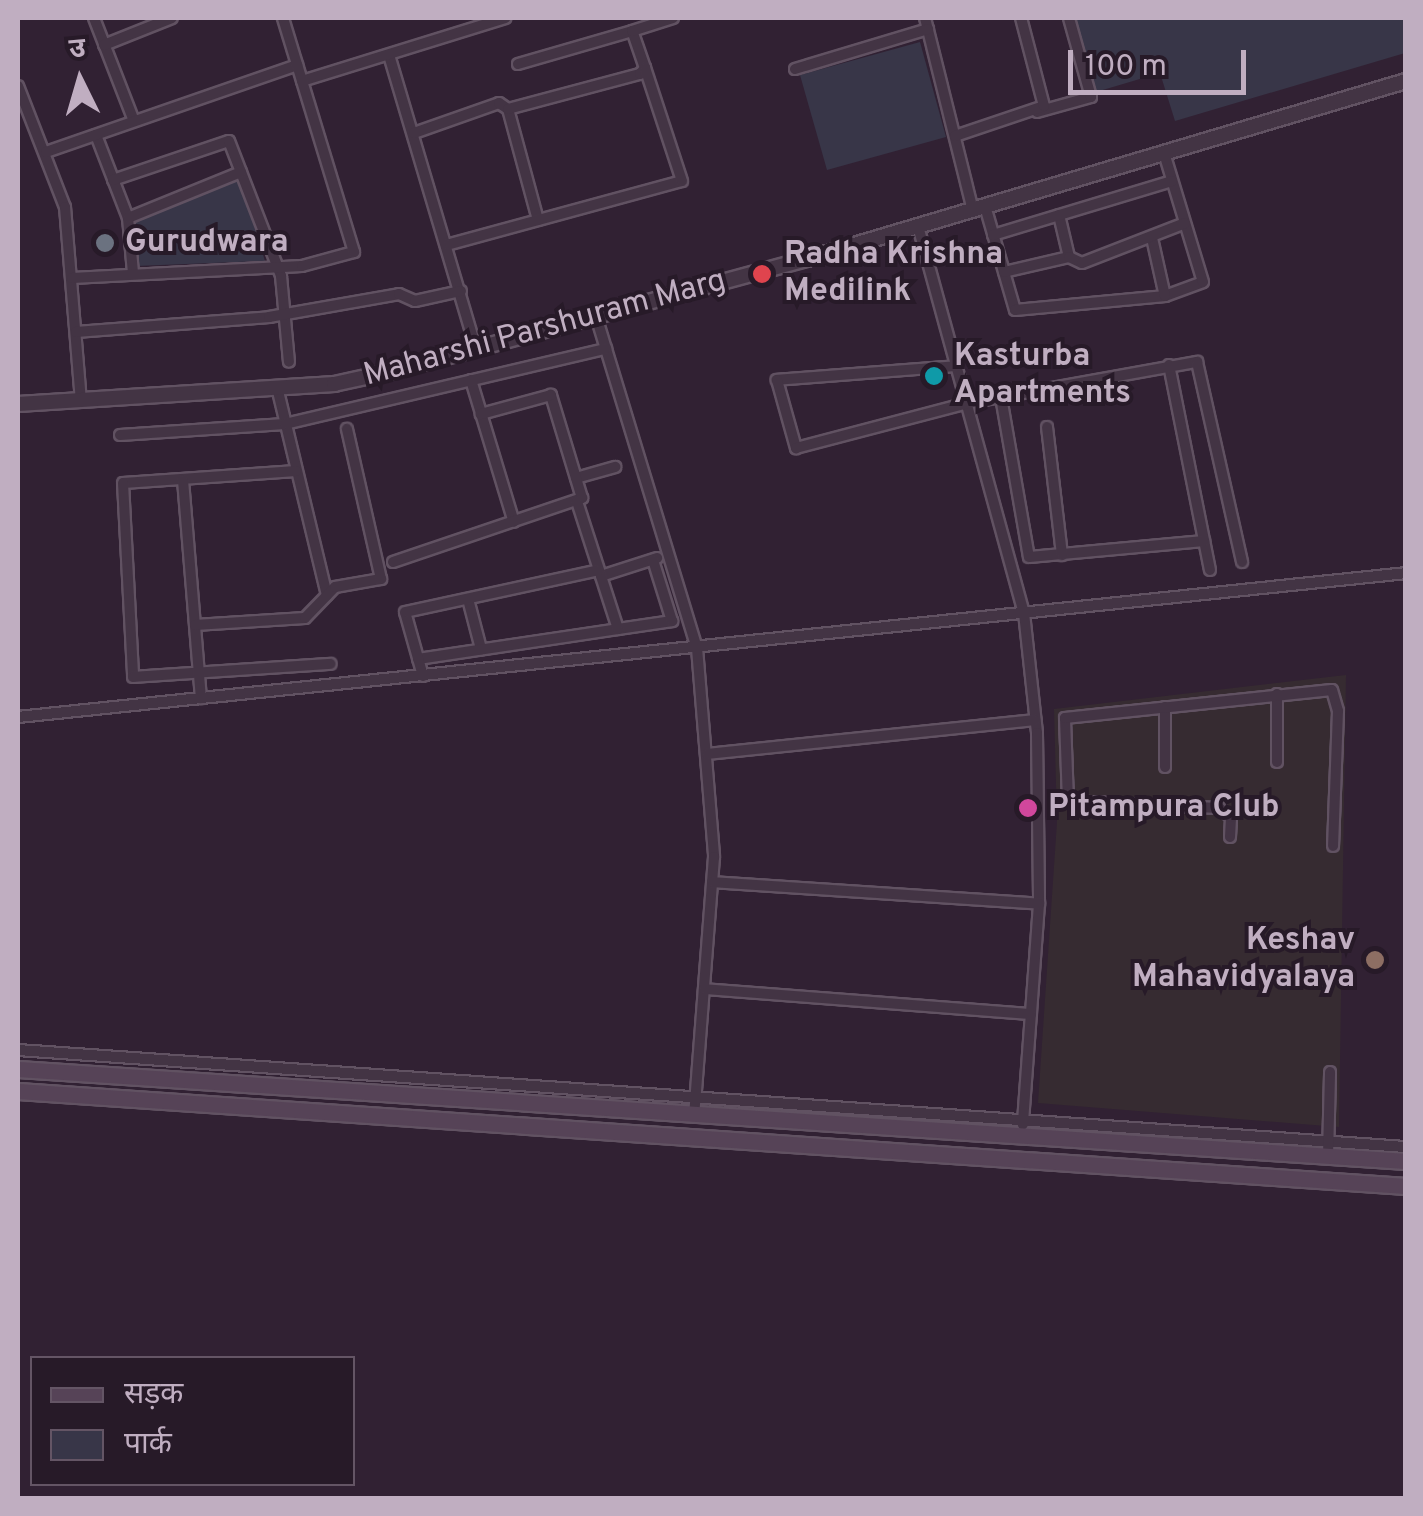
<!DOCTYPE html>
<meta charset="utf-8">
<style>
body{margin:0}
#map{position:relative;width:1423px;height:1516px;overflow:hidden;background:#312133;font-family:Overpass,"Noto Sans Devanagari",sans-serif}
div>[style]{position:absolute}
.medical>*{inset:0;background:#362b31}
.green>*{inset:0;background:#383648}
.roads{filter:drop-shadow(2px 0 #615262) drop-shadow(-2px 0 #615262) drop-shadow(0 2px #615262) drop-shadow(0 -2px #615262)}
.minor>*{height:10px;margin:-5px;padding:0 5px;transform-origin:5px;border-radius:5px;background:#433444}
.tertiary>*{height:14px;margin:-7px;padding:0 7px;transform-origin:7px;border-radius:7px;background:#433444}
.secondary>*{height:15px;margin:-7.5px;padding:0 7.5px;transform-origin:7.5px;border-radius:7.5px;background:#564357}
.dots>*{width:28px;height:28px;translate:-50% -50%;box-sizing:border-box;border:5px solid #271a28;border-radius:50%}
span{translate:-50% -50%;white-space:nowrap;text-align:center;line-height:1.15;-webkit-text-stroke:8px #271a28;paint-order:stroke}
.poi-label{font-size:32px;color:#c0aec1;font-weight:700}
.left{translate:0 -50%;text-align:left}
.right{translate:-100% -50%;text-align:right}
.street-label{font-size:32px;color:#c0aec1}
.frame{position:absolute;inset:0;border:20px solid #c0aec1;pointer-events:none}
.legend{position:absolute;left:30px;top:1356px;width:325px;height:130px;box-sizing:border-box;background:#271a28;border:2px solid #645565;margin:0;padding:12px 18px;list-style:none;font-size:30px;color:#c0aec1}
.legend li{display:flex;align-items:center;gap:20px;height:50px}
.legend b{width:50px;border:2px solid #645565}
.north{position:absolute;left:30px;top:30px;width:100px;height:100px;-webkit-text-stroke:8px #271a28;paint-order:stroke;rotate:355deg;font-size:28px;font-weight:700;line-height:40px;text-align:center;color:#c0aec1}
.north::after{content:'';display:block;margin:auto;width:35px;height:45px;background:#c0aec1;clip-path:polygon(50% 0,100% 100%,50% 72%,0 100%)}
.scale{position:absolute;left:1068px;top:50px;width:178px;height:45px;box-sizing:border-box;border:5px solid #c0aec1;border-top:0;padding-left:12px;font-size:30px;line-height:35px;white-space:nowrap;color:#c0aec1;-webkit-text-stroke:8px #271a28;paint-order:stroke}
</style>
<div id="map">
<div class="medical">
<div style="clip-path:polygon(1346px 675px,1339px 1127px,1038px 1103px,1057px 822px,1054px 709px)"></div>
</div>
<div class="green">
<div style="clip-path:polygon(1074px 18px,1405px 18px,1405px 53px,1175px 121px,1160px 73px,1096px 92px)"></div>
<div style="clip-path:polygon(920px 42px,946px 137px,827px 170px,800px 75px)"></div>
<div style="clip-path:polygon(240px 180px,265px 261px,136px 266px,133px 222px)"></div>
</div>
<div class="roads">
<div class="minor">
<div style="left:94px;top:18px;width:110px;rotate:68.8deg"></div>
<div style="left:925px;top:18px;width:198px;rotate:76deg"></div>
<div style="left:104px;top:45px;width:73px;rotate:-21.7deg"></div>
<div style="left:389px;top:55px;width:307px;rotate:73.5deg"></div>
<div style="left:518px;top:64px;width:119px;rotate:-16.1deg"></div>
<div style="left:795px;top:69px;width:139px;rotate:-16.7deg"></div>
<div style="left:302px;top:81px;width:213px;rotate:-17.2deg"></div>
<div style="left:18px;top:86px;width:130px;rotate:68.8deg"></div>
<div style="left:65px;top:207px;width:194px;rotate:85.3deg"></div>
<div style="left:1037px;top:112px;width:56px;rotate:-15.5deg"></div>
<div style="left:1091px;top:97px;width:82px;rotate:-105.6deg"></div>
<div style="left:414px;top:133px;width:90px;rotate:-19.4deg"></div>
<div style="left:499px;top:103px;width:11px;rotate:34deg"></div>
<div style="left:96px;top:135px;width:89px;rotate:68.9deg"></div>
<div style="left:128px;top:218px;width:55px;rotate:84.8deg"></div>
<div style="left:955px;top:136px;width:94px;rotate:-18.6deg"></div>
<div style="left:1044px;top:106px;width:91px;rotate:-104.6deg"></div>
<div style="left:46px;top:152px;width:266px;rotate:-19.1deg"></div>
<div style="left:113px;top:180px;width:122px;rotate:-18.6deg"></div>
<div style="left:229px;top:141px;width:145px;rotate:68.9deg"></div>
<div style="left:281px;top:276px;width:86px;rotate:84.7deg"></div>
<div style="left:985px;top:206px;width:108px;rotate:73.9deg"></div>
<div style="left:1015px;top:310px;width:151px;rotate:-5.3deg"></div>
<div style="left:1165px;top:296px;width:40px;rotate:-20.2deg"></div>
<div style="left:1203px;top:282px;width:135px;rotate:-106.8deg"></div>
<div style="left:1059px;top:215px;width:43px;rotate:76.6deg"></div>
<div style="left:128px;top:218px;width:122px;rotate:-22.2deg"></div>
<div style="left:538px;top:220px;width:115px;rotate:-105.1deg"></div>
<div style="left:508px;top:109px;width:137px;rotate:-14.9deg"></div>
<div style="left:640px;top:74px;width:8px;rotate:-50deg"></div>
<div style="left:645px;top:68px;width:39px;rotate:-109deg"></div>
<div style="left:632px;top:31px;width:43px;rotate:-17.6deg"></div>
<div style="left:918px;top:226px;width:401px;rotate:74.7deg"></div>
<div style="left:1024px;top:613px;width:121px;rotate:83.8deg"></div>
<div style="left:1037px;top:733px;width:171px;rotate:89.3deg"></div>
<div style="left:1039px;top:904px;width:221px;rotate:94.2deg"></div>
<div style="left:993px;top:235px;width:187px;rotate:-16.8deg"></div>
<div style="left:1152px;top:238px;width:59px;rotate:77.4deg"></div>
<div style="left:450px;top:244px;width:240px;rotate:-15.2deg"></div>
<div style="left:682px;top:181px;width:119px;rotate:-108.1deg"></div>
<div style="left:1004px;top:272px;width:67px;rotate:-13deg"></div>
<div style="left:1069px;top:257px;width:14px;rotate:25deg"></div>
<div style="left:1082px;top:263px;width:110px;rotate:-21.2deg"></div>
<div style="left:72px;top:278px;width:230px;rotate:-3deg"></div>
<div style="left:302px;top:266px;width:54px;rotate:-15.1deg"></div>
<div style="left:354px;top:252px;width:245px;rotate:-106.9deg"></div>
<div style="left:596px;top:316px;width:347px;rotate:73.1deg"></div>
<div style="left:697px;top:648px;width:210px;rotate:85.3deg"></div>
<div style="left:714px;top:857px;width:259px;rotate:94.4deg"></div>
<div style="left:76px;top:332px;width:194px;rotate:-4.4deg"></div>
<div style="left:269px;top:317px;width:132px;rotate:-10deg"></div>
<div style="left:399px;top:294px;width:17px;rotate:24deg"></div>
<div style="left:415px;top:301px;width:47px;rotate:-12.3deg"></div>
<div style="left:1169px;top:365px;width:209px;rotate:78.7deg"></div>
<div style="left:957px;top:366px;width:181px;rotate:175.6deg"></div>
<div style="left:777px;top:380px;width:71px;rotate:74.4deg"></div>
<div style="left:796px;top:448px;width:178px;rotate:-14.7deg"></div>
<div style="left:968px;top:403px;width:233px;rotate:-10.2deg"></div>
<div style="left:1197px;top:362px;width:205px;rotate:77.3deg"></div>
<div style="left:471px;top:380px;width:148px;rotate:73.2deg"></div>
<div style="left:277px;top:387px;width:214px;rotate:76.5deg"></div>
<div style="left:1001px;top:397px;width:162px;rotate:80.1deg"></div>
<div style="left:1029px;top:557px;width:176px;rotate:-5.2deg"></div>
<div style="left:1047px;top:427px;width:129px;rotate:83.3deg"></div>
<div style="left:120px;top:435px;width:165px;rotate:-3.8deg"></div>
<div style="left:285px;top:424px;width:330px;rotate:-13.2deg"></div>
<div style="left:296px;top:471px;width:173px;rotate:176deg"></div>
<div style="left:123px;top:483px;width:194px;rotate:87deg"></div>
<div style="left:133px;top:677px;width:198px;rotate:-3.8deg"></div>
<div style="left:576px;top:478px;width:41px;rotate:-15.8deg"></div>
<div style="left:183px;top:480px;width:219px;rotate:85.3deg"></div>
<div style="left:393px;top:562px;width:200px;rotate:-18.7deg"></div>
<div style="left:582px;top:498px;width:108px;rotate:-106.8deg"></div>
<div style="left:551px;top:395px;width:73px;rotate:164.8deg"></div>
<div style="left:601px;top:576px;width:59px;rotate:-17.8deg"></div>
<div style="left:468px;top:599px;width:52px;rotate:75.4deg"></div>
<div style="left:195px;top:625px;width:110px;rotate:-3.6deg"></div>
<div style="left:305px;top:618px;width:43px;rotate:-45.9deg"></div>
<div style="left:335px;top:587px;width:47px;rotate:-9.9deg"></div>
<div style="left:381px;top:579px;width:154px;rotate:-102.8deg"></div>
<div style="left:618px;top:629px;width:55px;rotate:-8.4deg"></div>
<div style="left:672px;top:621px;width:64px;rotate:-107.3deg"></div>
<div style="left:418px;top:659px;width:202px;rotate:-8.5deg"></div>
<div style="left:618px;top:629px;width:134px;rotate:-107.8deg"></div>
<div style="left:423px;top:676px;width:66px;rotate:-105.7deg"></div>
<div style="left:405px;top:612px;width:198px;rotate:-12.2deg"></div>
<div style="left:1165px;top:707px;width:60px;rotate:90deg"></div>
<div style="left:18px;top:717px;width:1395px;rotate:-5.92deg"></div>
<div style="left:707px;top:754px;width:330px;rotate:-5.9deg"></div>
<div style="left:1277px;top:762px;width:68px;rotate:-90deg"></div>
<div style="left:1230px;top:837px;width:20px;rotate:-87deg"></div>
<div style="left:1231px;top:817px;width:15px;rotate:-143deg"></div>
<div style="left:1219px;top:808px;width:151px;rotate:-177.3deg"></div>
<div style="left:1068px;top:801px;width:83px;rotate:-92.1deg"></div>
<div style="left:1065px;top:718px;width:268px;rotate:-6deg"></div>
<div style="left:1332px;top:690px;width:22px;rotate:74deg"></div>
<div style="left:1338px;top:711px;width:135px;rotate:92.1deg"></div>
<div style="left:712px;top:882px;width:328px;rotate:3.8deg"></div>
<div style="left:704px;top:989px;width:328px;rotate:4.4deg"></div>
<div style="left:18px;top:1050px;width:1391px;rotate:4deg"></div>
<div style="left:1328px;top:1156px;width:84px;rotate:-88.6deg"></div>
</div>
<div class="tertiary">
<div style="left:18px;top:404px;width:317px;rotate:-3.6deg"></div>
<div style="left:334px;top:384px;width:66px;rotate:-12.3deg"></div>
<div style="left:398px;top:370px;width:424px;rotate:-15.2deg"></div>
<div style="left:807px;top:259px;width:625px;rotate:-16.55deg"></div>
</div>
<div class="secondary">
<div style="left:18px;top:1069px;width:1391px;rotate:3.79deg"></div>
<div style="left:18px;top:1091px;width:1391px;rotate:3.92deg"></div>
</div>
</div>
<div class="dots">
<div style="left:105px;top:243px;background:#6b7280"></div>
<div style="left:762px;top:274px;background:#e0444e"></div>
<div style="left:934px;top:376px;background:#0f9aa8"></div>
<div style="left:1028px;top:808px;background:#d1479c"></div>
<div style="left:1375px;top:960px;background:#8d6e63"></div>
</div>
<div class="poi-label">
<span class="left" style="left:125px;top:243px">Gurudwara</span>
<span class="left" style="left:784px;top:274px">Radha Krishna<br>Medilink</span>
<span class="left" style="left:954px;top:376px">Kasturba<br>Apartments</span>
<span class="left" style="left:1048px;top:808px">Pitampura Club</span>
<span class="right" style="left:1355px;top:960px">Keshav<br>Mahavidyalaya</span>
</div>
<div class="street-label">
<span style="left:545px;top:329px;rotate:-15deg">Maharshi Parshuram Marg</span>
</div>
<div class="frame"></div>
<ul class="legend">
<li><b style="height:12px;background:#564357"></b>सड़क</li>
<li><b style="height:28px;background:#383648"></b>पार्क</li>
</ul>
<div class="north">उ</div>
<div class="scale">100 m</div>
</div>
